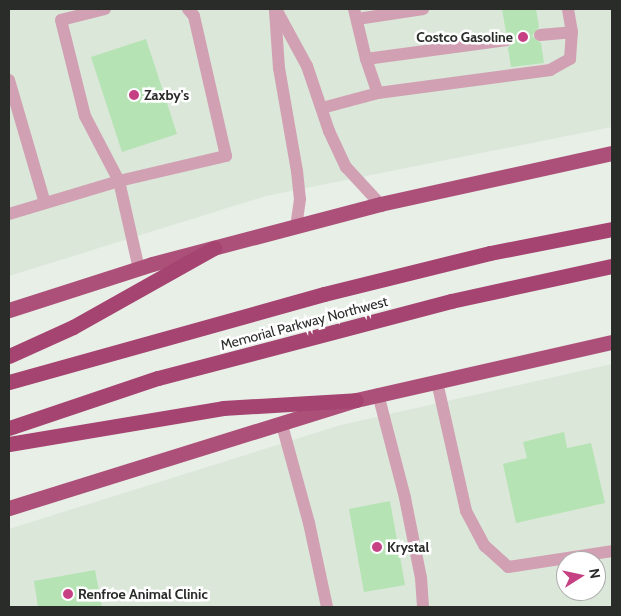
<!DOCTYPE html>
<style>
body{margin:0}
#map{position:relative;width:621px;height:616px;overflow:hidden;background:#e8efe7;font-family:Cabin,sans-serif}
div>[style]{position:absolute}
.built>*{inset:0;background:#dae7d9}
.building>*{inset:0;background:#b5e3b4}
.service>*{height:12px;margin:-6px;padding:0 6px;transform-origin:6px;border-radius:6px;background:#d1a0b3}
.trunk>*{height:15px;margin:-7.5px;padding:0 7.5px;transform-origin:7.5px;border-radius:7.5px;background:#ac507a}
.motorway>*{height:15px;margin:-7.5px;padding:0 7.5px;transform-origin:7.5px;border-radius:7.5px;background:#a54371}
.dots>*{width:14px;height:14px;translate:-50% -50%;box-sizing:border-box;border:2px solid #fff;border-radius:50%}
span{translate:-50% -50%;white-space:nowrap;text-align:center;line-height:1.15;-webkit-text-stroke:5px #fff;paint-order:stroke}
.poi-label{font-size:14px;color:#2a2c2a;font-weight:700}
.right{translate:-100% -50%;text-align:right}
.left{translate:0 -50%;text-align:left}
.street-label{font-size:14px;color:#2a2c2a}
.frame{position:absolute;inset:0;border:10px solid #2a2c2a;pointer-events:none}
.north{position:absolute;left:556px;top:551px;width:50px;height:50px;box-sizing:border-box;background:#fff;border:1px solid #aaabaa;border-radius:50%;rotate:80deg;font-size:14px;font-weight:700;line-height:20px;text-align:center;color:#2a2c2a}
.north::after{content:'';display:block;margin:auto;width:18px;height:22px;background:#c64183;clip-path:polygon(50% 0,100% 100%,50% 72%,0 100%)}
</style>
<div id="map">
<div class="built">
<div style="clip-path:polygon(9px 9px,612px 9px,612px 127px,266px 196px,9px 276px)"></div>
<div style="clip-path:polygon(evenodd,612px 364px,612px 607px,9px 607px,9px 529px,341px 425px,612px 364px,566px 561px,596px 561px,596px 591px,566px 591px,566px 561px)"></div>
</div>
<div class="building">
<div style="clip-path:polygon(502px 9px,536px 9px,539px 27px,532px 36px,541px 43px,544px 63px,511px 67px,508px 48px,515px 38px,506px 32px)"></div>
<div style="clip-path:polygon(146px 39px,177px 134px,122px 152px,91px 57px)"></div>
<div style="clip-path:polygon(564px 432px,567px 448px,591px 443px,605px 503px,516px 523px,503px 464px,527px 458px,523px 442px)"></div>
<div style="clip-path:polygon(390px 501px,405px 585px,364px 592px,349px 509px)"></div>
<div style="clip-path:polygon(95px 570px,102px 607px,38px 607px,34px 581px)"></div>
</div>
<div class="service">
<div style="left:105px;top:9px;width:45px;rotate:166deg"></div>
<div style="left:61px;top:20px;width:99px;rotate:76deg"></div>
<div style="left:85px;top:116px;width:73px;rotate:62.4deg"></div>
<div style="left:119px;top:181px;width:90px;rotate:77.2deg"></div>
<div style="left:276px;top:9px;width:65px;rotate:61.5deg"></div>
<div style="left:307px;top:66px;width:69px;rotate:71.3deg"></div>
<div style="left:329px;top:131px;width:40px;rotate:65deg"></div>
<div style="left:346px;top:167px;width:50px;rotate:47.4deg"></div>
<div style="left:354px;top:9px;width:51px;rotate:76.5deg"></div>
<div style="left:366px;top:59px;width:36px;rotate:71deg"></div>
<div style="left:275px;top:11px;width:57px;rotate:86deg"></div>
<div style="left:279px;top:68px;width:105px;rotate:80.1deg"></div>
<div style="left:297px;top:171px;width:28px;rotate:84deg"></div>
<div style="left:300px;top:199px;width:27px;rotate:98deg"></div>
<div style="left:357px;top:19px;width:67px;rotate:-8.6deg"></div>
<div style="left:540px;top:35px;width:32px;rotate:-5deg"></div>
<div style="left:366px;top:59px;width:142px;rotate:-7.7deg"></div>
<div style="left:9px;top:80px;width:128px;rotate:73.7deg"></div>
<div style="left:322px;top:108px;width:58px;rotate:-15deg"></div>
<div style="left:378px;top:93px;width:174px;rotate:-7.6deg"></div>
<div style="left:550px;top:70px;width:23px;rotate:-29deg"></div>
<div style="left:570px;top:59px;width:27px;rotate:-86deg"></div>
<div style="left:572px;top:32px;width:23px;rotate:-100deg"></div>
<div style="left:9px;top:214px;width:115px;rotate:-16.7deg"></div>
<div style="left:119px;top:181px;width:110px;rotate:-13.2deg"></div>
<div style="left:226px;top:156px;width:144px;rotate:-102.9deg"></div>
<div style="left:194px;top:16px;width:9px;rotate:-131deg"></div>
<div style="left:437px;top:382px;width:132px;rotate:77.3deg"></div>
<div style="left:466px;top:511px;width:40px;rotate:62deg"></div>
<div style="left:485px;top:546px;width:31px;rotate:42deg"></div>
<div style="left:508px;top:567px;width:105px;rotate:-8.7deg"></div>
<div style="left:378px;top:394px;width:107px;rotate:75.4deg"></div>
<div style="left:405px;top:498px;width:82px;rotate:78.7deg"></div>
<div style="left:421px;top:578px;width:29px;rotate:86deg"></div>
<div style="left:282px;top:425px;width:102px;rotate:74.6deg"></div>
<div style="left:309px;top:523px;width:86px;rotate:77.9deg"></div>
</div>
<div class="trunk">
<div style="left:9px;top:310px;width:150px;rotate:-17.8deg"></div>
<div style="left:152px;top:264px;width:236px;rotate:-14.7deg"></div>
<div style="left:380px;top:204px;width:238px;rotate:-12.4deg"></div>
<div style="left:9px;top:508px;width:363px;rotate:-17.3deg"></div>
<div style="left:356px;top:400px;width:262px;rotate:-12.8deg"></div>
</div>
<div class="motorway">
<div style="left:9px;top:356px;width:70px;rotate:-24.4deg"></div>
<div style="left:73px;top:327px;width:162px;rotate:-29.3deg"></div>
<div style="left:9px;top:382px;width:327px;rotate:-15.6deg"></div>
<div style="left:324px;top:294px;width:171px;rotate:-13.9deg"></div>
<div style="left:490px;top:253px;width:124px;rotate:-11.1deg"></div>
<div style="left:9px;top:428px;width:157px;rotate:-18.6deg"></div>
<div style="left:158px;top:378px;width:303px;rotate:-14.7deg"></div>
<div style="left:451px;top:301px;width:165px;rotate:-12.3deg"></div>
<div style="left:9px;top:444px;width:217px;rotate:-9.5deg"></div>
<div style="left:223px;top:408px;width:133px;rotate:-3.4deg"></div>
</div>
<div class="dots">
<div style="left:523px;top:37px;background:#c64183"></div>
<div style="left:134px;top:95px;background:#c64183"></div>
<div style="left:377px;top:547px;background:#c64183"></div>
<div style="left:68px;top:594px;background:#c64183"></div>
</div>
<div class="poi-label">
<span class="right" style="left:513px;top:37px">Costco Gasoline</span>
<span class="left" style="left:144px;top:95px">Zaxby's</span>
<span class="left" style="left:387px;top:547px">Krystal</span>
<span class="left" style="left:78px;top:594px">Renfroe Animal Clinic</span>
</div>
<div class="street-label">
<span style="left:304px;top:323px;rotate:-15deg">Memorial Parkway Northwest</span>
</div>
<div class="frame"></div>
<div class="north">N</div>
</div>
